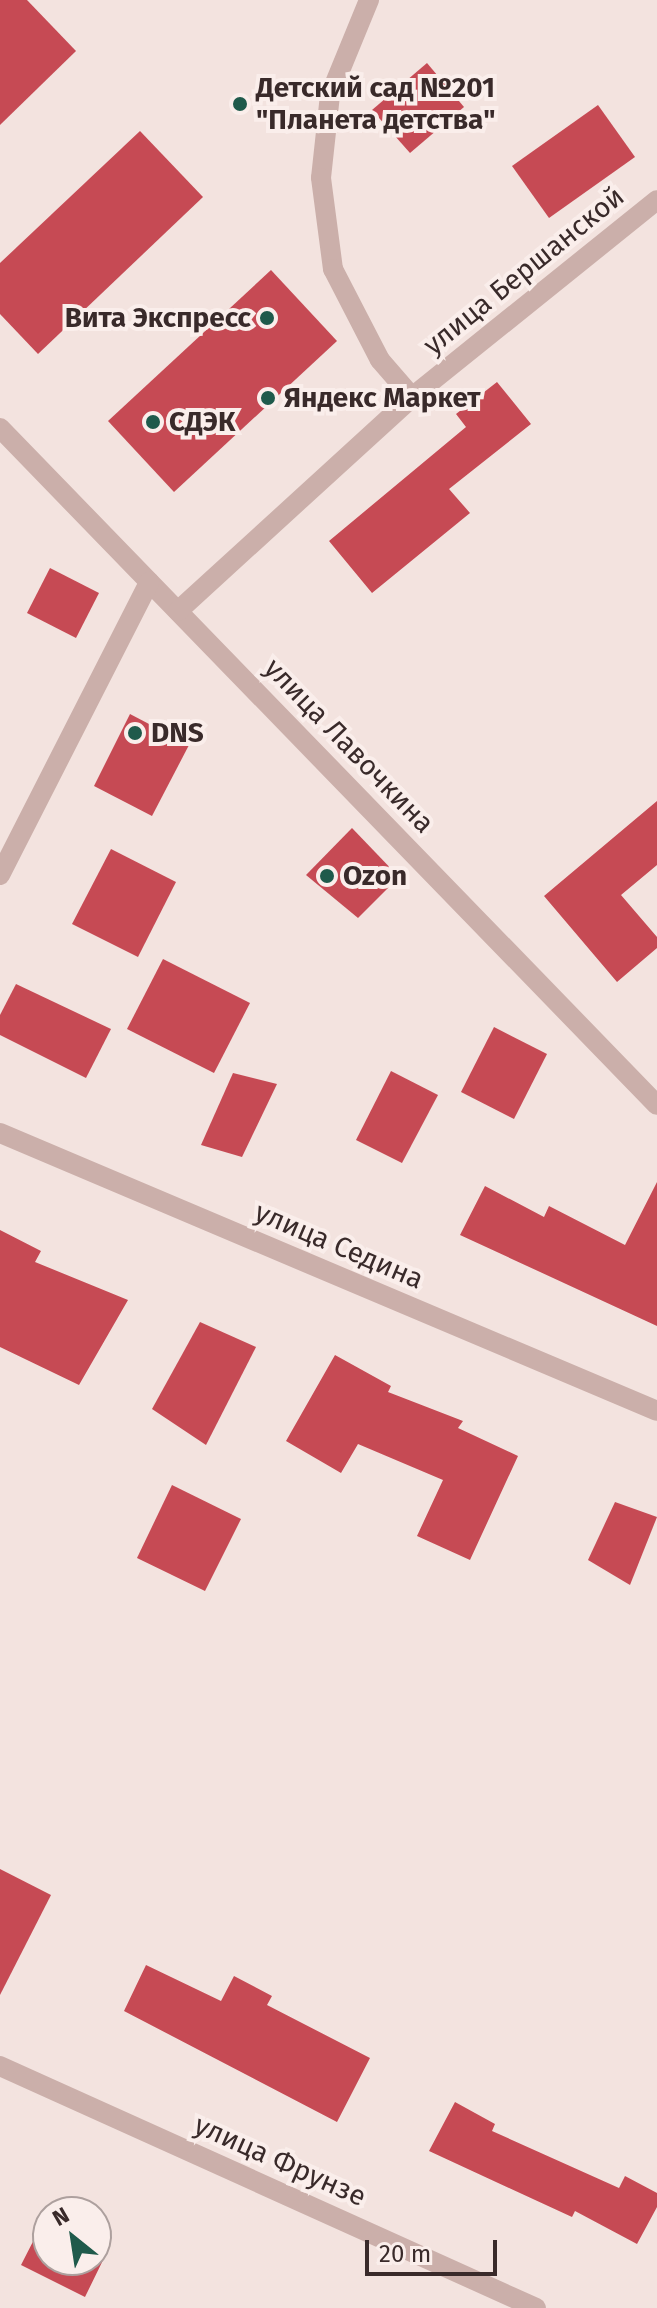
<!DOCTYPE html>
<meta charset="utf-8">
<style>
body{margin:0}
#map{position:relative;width:657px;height:2308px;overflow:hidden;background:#f3e3df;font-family:"Fira Sans",sans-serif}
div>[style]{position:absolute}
.building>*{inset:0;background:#c64a54}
.lane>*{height:20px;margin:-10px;padding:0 10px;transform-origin:10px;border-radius:10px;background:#cbafaa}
.street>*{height:20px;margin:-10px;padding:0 10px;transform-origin:10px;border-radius:10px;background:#cbafaa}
.dots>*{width:22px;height:22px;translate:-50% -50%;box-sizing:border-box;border:4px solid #faeeeb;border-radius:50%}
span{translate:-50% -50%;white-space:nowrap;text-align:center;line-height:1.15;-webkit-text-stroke:8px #faeeeb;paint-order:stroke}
.poi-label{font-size:28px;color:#392a2a;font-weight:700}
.left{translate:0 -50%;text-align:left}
.right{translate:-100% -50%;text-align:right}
.street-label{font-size:28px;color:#392a2a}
.north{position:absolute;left:32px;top:2196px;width:80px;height:80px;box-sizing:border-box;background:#faeeeb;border:2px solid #ada09e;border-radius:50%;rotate:330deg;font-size:22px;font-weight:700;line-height:32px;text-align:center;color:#392a2a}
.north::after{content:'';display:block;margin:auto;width:28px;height:36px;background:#1f5a4b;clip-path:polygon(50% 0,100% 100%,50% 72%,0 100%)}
.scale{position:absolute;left:365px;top:2240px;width:132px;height:36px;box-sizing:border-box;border:4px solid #392a2a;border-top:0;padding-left:10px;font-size:24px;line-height:28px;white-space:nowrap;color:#392a2a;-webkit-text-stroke:6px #faeeeb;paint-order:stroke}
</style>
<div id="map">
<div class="building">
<div style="clip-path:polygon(0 0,27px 0,76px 51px,0 125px)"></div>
<div style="clip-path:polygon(427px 63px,464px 107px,410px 153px,372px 110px)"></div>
<div style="clip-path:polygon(598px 105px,635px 157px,549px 218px,512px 166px)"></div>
<div style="clip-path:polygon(140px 131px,203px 197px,38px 354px,0 314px,0 263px)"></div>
<div style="clip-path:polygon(271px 270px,337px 341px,174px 492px,108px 421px)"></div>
<div style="clip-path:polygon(497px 382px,531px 424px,449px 489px,470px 513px,372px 593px,329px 541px,466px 427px,456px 414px)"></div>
<div style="clip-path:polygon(50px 568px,99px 593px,76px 638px,27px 613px)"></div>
<div style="clip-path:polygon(130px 714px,189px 745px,152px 816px,94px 786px)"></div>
<div style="clip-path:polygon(657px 801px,657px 865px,621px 895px,657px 937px,657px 948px,617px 982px,544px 896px)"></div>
<div style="clip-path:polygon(352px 828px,399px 877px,358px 918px,306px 875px)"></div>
<div style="clip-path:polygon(111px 849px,176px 882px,138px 957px,72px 924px)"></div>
<div style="clip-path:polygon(163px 959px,250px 1003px,214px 1073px,127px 1029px)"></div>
<div style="clip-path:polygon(16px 984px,111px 1029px,86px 1078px,0 1035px,0 1015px)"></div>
<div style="clip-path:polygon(494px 1027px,547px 1054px,514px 1119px,461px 1092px)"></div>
<div style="clip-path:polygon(391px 1071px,438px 1095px,402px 1163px,356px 1140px)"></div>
<div style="clip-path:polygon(233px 1073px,277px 1084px,242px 1157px,201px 1145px)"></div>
<div style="clip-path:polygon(657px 1182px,657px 1326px,460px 1235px,485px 1186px,544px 1217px,549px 1206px,625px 1245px)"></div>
<div style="clip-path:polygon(0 1230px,41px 1251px,35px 1262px,128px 1300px,79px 1385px,0 1347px)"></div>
<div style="clip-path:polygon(200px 1322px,256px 1347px,206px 1445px,152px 1409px)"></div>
<div style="clip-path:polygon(335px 1355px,391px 1386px,388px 1392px,463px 1421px,458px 1428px,518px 1456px,470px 1560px,417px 1536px,443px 1480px,358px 1444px,341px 1473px,286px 1441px)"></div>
<div style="clip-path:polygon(172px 1485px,241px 1519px,205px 1591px,137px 1558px)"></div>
<div style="clip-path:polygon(615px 1502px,657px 1517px,630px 1585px,588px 1560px)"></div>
<div style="clip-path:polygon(0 1869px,51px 1895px,0 1995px)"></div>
<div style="clip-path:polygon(146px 1965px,221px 2001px,234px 1976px,272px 1996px,267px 2005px,370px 2058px,337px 2122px,124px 2011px)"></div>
<div style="clip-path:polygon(455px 2102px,495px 2124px,492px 2131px,619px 2188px,625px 2176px,657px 2193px,657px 2207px,637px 2244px,575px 2211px,572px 2217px,429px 2151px)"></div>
<div style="clip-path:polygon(45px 2218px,48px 2260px,96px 2260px,96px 2244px,108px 2250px,85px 2297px,21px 2265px)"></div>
</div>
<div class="lane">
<div style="left:369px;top:0;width:103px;rotate:112.3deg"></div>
<div style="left:330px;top:95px;width:83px;rotate:96.2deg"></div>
<div style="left:321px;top:178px;width:92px;rotate:82.5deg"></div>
<div style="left:333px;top:269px;width:102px;rotate:62.7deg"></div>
<div style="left:380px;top:360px;width:49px;rotate:49.1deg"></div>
</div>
<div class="street">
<div style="left:0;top:428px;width:943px;rotate:45.86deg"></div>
<div style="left:178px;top:611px;width:317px;rotate:-42.4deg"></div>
<div style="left:412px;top:397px;width:314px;rotate:-38.8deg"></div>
<div style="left:0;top:875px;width:329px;rotate:-63deg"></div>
<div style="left:0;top:1133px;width:713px;rotate:22.93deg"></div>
<div style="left:0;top:2066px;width:588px;rotate:24.3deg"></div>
</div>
<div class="dots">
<div style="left:240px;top:104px;background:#1f5a4b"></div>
<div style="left:267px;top:318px;background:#1f5a4b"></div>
<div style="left:268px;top:398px;background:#1f5a4b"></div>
<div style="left:153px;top:422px;background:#1f5a4b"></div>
<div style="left:135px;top:733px;background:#1f5a4b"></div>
<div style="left:327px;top:876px;background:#1f5a4b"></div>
</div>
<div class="poi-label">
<span class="left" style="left:256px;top:104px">Детский сад №201<br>"Планета детства"</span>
<span class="right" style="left:251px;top:318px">Вита Экспресс</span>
<span class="left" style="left:284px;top:398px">Яндекс Маркет</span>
<span class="left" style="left:169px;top:422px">СДЭК</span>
<span class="left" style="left:151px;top:733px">DNS</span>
<span class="left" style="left:343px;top:876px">Ozon</span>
</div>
<div class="street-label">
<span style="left:524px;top:271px;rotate:-39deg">улица Бершанской</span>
<span style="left:349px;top:746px;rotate:46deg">улица Лавочкина</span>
<span style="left:339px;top:1246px;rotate:23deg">улица Седина</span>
<span style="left:280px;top:2161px;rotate:24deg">улица Фрунзе</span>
</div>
<div class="north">N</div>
<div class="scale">20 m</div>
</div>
